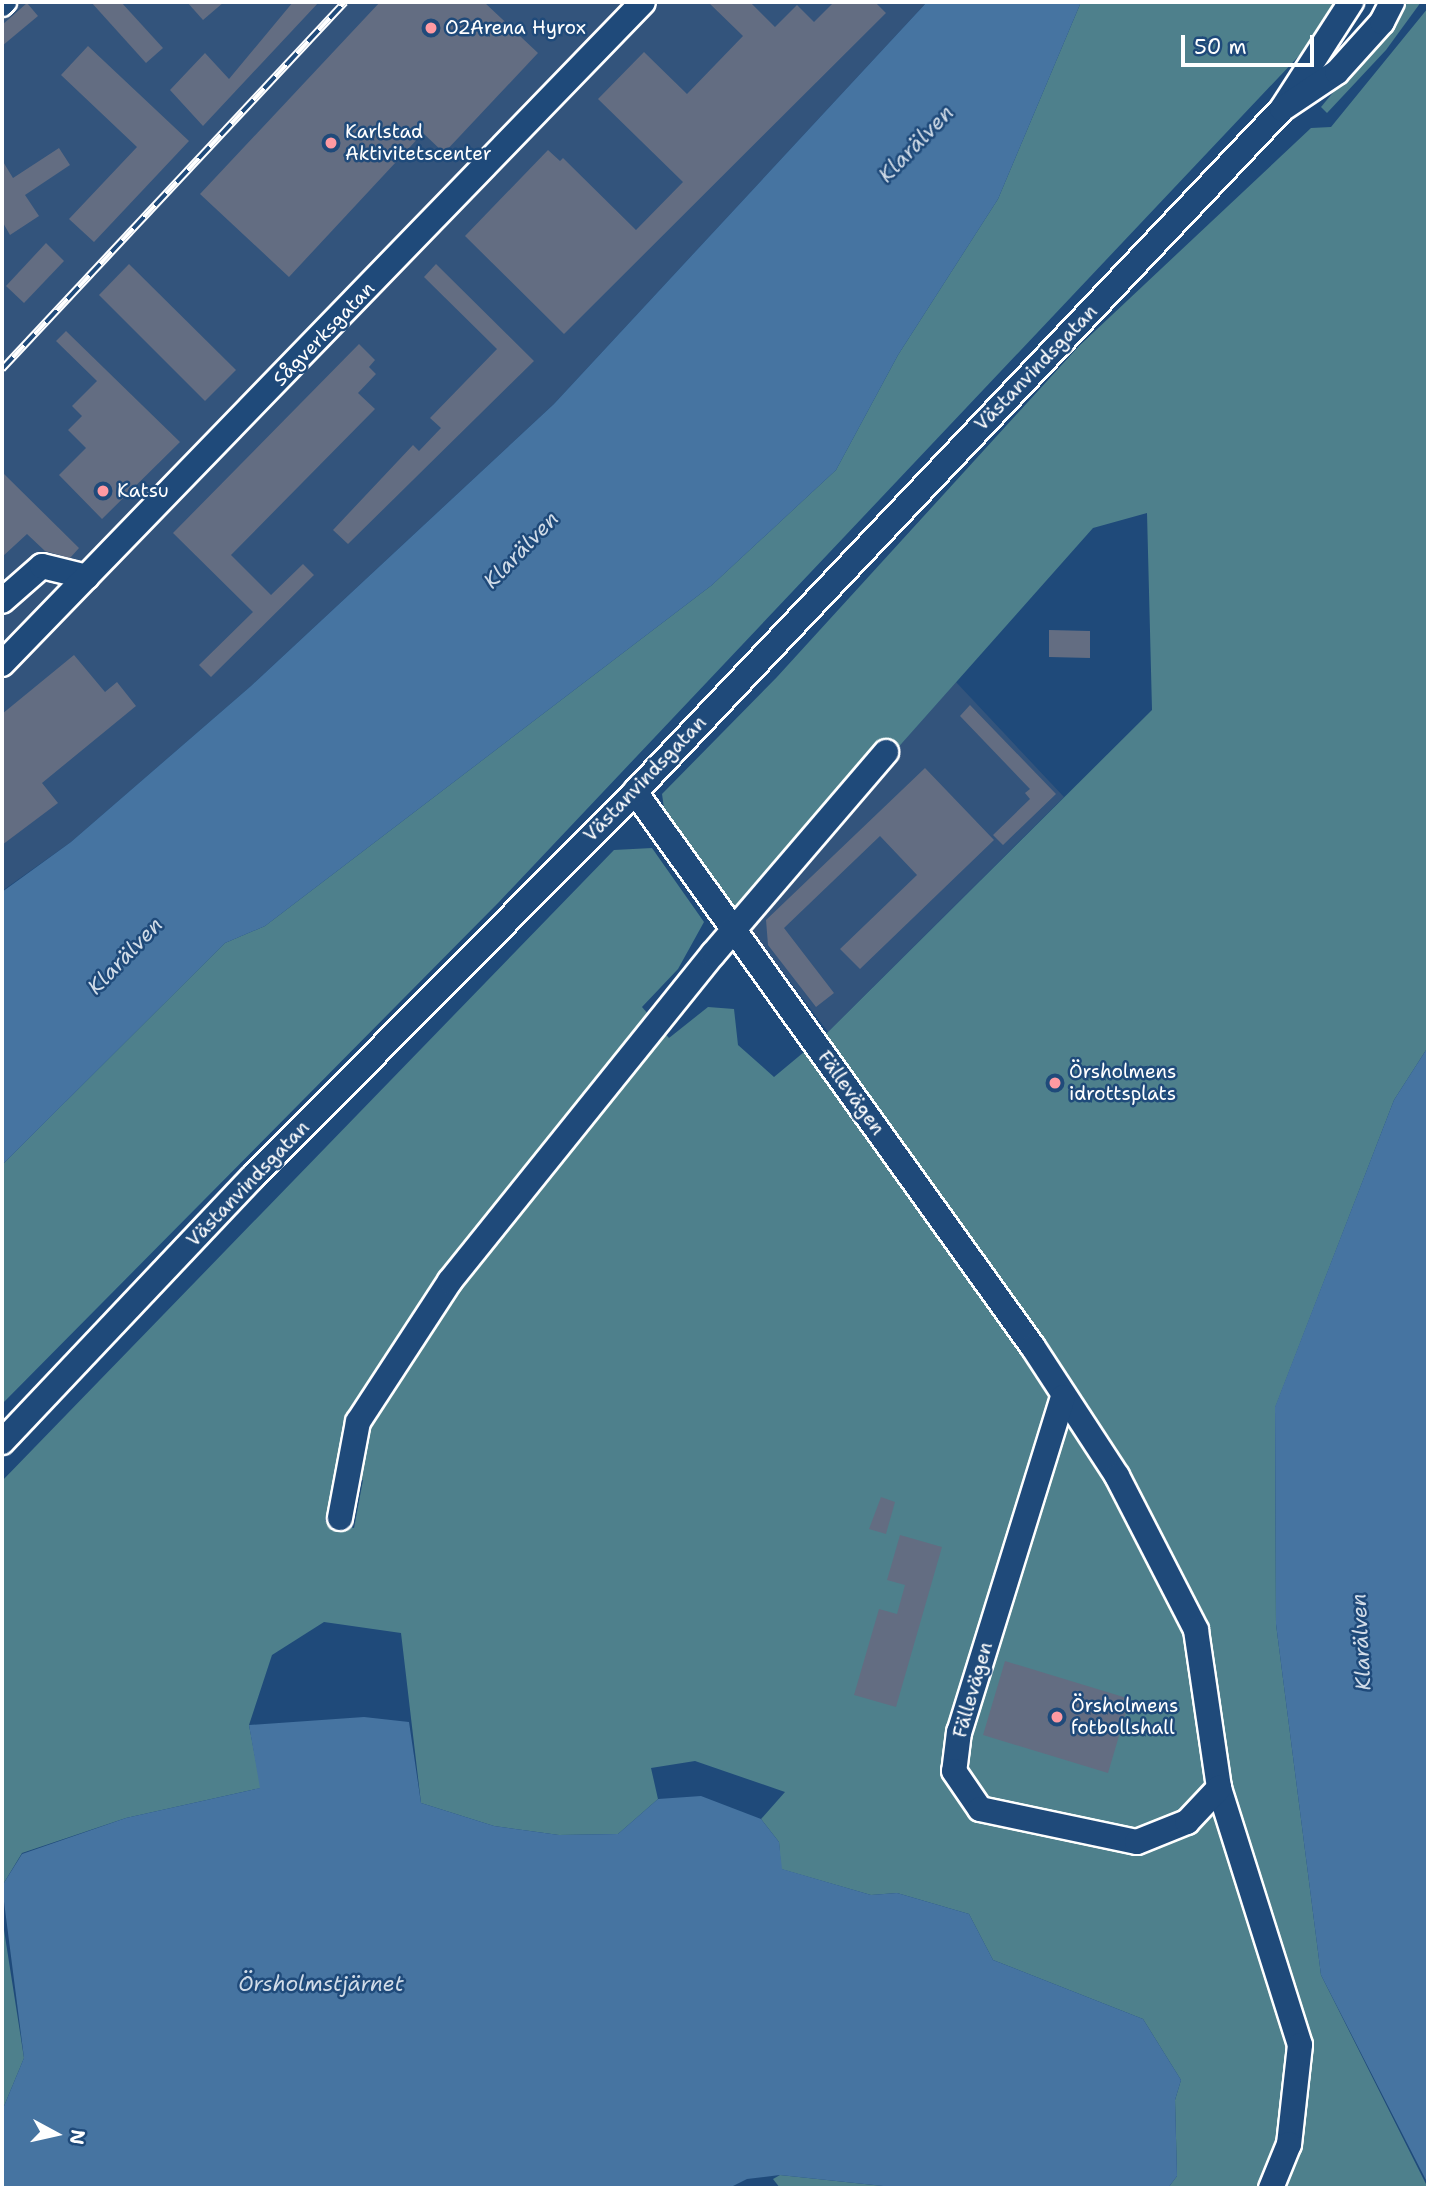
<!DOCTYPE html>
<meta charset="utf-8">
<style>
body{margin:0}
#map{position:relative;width:1430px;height:2190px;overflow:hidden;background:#1f4a7a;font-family:"Shantell Sans",sans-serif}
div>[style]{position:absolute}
.built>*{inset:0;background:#33547c}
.green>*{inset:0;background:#4e808c}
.water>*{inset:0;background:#4674a1}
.building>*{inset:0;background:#636d82}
.roads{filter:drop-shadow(2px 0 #fff) drop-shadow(-2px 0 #fff) drop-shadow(0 2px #fff) drop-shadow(0 -2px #fff)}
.minor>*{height:24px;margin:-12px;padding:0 12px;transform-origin:12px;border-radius:12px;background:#1f4a7a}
.rail>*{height:8px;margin-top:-4px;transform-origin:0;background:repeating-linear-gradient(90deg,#1f4a7a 0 16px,#fff 0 32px);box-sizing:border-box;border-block:2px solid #fff}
.dots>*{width:19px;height:19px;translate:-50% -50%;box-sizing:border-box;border:4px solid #1f4a7a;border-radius:50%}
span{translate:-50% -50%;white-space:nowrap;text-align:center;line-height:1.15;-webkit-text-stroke:5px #1f4a7a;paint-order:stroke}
.poi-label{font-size:19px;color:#fff}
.left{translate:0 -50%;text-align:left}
.street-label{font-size:19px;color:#fff}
.water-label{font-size:21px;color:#d1dce8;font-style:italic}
.frame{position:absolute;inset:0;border:4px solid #fff;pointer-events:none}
.north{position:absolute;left:21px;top:2099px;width:70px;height:70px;-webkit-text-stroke:5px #1f4a7a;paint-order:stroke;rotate:98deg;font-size:19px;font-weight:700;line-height:28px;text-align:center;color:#fff}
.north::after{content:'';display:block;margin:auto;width:24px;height:32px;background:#fff;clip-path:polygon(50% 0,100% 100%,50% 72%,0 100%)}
.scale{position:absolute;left:1181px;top:35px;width:133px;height:32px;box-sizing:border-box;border:4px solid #fff;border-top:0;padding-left:9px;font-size:21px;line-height:24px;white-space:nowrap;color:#fff;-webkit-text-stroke:5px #1f4a7a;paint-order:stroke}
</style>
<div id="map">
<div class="built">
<div style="clip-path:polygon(2px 2px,927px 2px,554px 404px,251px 686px,71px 842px,2px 891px)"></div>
<div style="clip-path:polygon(956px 682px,1064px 797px,828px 1032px,744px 921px)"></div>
</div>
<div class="green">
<div style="clip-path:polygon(1081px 2px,1338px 2px,1313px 41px,499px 902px,2px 1404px,2px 1165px,225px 943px,265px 926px,712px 585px,836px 470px,898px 355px,998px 199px)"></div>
<div style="clip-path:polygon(1408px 2px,1421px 2px,1386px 50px,1327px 113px,1321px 107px)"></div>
<div style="clip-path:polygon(evenodd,1428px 8px,1428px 1047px,1394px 1100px,1275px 1408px,1276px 1624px,1321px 1975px,1428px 2188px,1168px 2188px,1177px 2176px,1175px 2100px,1181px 2080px,1143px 2019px,993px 1960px,969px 1914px,897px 1893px,871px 1895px,781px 1869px,779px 1842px,761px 1819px,785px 1792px,695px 1761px,651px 1768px,658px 1799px,618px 1834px,559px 1835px,494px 1826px,421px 1803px,401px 1633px,324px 1622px,272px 1655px,249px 1725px,261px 1788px,126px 1818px,22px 1853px,2px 1886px,2px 1481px,614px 850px,652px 848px,704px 922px,678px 969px,642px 1007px,669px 1038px,708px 1007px,734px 1009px,738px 1045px,774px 1077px,828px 1032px,1152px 710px,1147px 513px,1093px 528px,744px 921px,665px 815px,662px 794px,777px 677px,1079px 346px,1311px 128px,1331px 127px,1428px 8px,336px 1474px,363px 1480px,354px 1528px,325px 1521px,336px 1474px)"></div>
<div style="clip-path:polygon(2px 1917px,24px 2058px,2px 2111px)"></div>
<div style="clip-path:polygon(780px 2175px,902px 2188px,780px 2188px,773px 2179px)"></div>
</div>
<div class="water">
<div style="clip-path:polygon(927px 2px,1081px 2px,998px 199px,898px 355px,836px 470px,712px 585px,265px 926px,225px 943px,2px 1165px,2px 892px,71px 842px,251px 686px,554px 404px)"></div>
<div style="clip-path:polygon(1428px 1047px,1427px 1769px,1428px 2184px,1321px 1975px,1276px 1624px,1275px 1407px,1394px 1100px)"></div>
<div style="clip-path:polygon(364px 1717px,409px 1722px,421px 1803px,494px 1826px,559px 1835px,618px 1834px,658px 1799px,701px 1796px,761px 1819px,779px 1842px,782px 1869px,871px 1895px,897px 1893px,969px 1914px,993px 1960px,1143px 2019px,1181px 2080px,1175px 2100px,1177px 2176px,1168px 2188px,902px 2188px,780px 2175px,747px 2179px,729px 2188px,2px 2188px,2px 2111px,24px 2058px,2px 1886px,22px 1854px,126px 1818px,260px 1788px,249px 1725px)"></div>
</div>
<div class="building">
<div style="clip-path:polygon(91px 2px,121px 2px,163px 48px,146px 63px)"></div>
<div style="clip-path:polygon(187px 2px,224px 2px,203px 20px)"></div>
<div style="clip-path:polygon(293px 2px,319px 2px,203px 126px,170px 90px,205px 53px,229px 79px)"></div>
<div style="clip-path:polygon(380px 2px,484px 2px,538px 53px,444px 153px,423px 133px,289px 277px,200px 194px)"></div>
<div style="clip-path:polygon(708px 2px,750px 2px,775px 27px,797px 5px,814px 22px,834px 2px,875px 2px,886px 13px,564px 334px,465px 236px,548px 150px,560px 161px,563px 158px,636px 230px,683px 182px,598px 99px,644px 52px,687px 94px,743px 36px)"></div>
<div style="clip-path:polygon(27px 3px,38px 16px,2px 46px,2px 25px)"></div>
<div style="clip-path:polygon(88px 46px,189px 141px,94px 242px,69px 219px,137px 147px,61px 75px)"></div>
<div style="clip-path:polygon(59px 148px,70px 165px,25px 195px,39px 216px,10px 235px,2px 221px,2px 160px,13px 178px)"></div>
<div style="clip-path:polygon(46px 243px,64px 261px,24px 303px,6px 286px)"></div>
<div style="clip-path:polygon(129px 264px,236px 370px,205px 401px,99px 295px)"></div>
<div style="clip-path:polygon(436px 264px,534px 361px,348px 544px,333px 530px,413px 445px,419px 451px,441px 428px,430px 418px,497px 349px,424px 277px)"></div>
<div style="clip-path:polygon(66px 331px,180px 442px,102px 519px,59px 475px,86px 448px,68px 430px,82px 416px,72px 406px,97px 381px,56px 341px)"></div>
<div style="clip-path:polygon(359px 344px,375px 360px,369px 367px,376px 374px,358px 393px,375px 409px,231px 555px,271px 595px,303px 564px,314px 575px,211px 677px,199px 665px,253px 612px,173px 533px)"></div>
<div style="clip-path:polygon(2px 472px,79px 548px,70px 558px,45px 551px,27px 534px,2px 557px)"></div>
<div style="clip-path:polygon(1049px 630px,1090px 631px,1090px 658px,1049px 657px)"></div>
<div style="clip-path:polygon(74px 655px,105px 692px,117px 682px,136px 706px,42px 783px,58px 803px,2px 845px,2px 714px)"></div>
<div style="clip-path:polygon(970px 705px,1056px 794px,1003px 845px,993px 835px,1030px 799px,1025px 793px,1030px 789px,960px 716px)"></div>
<div style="clip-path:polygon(925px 768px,994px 840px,860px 969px,840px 949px,917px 875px,880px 836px,784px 928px,834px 993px,816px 1007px,768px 945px,766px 920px)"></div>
<div style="clip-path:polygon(881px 1497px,895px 1502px,886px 1534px,869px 1529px)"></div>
<div style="clip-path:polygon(900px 1535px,942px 1547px,896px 1707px,854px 1695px,879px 1609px,897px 1614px,905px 1585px,887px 1580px)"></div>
<div style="clip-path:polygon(1005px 1661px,1130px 1699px,1108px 1773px,983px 1735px)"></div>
</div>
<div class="roads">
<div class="minor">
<div style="left:2px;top:4px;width:3px;rotate:-45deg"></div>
<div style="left:1284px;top:106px;width:124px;rotate:-57.2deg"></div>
<div style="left:2px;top:601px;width:53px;rotate:-41.2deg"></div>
<div style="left:42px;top:566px;width:46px;rotate:13.7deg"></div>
<div style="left:2px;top:664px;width:921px;rotate:-45.92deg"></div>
<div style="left:635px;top:792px;width:683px;rotate:54.36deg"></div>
<div style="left:1033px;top:1347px;width:154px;rotate:56.9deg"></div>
<div style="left:1117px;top:1476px;width:173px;rotate:62.8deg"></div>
<div style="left:1196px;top:1630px;width:160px;rotate:81.7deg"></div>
<div style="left:1219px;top:1788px;width:269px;rotate:72.5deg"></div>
<div style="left:1300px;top:2045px;width:100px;rotate:96.3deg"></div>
<div style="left:1289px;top:2144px;width:48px;rotate:112.2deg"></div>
<div style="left:1063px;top:1397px;width:351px;rotate:107.2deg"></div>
<div style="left:959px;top:1732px;width:39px;rotate:97deg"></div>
<div style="left:954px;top:1771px;width:46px;rotate:55.6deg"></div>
<div style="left:980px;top:1809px;width:160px;rotate:11.9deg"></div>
<div style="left:1137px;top:1842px;width:54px;rotate:-21.8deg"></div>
<div style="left:1187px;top:1822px;width:47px;rotate:-46.7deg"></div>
<div style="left:2px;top:1442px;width:364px;rotate:-46.6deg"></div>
<div style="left:252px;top:1178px;width:544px;rotate:-45.22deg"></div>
<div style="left:635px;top:792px;width:941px;rotate:-46.55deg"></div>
<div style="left:1282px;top:109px;width:66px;rotate:-33.9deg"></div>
<div style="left:1337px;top:72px;width:67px;rotate:-48deg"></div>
<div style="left:1382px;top:22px;width:22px;rotate:-63deg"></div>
<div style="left:340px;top:1518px;width:98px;rotate:-79.4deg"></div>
<div style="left:358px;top:1422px;width:168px;rotate:-56.9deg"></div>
<div style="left:450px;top:1281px;width:420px;rotate:-51.2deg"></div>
<div style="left:713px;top:954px;width:266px;rotate:-49.4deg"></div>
</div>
</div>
<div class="rail">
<div style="left:2px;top:369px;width:502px;rotate:-46.94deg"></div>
</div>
<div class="dots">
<div style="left:431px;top:28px;background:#ff9aa2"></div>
<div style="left:331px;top:143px;background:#ff9aa2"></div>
<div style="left:103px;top:491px;background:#ff9aa2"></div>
<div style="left:1055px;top:1083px;background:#ff9aa2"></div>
<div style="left:1057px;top:1717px;background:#ff9aa2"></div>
</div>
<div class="poi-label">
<span class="left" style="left:445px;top:28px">O2Arena Hyrox</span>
<span class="left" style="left:345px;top:143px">Karlstad<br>Aktivitetscenter</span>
<span class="left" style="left:117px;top:491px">Katsu</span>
<span class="left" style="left:1069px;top:1083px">Örsholmens<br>idrottsplats</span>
<span class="left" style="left:1071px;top:1717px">Örsholmens<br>fotbollshall</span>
</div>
<div class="street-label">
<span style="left:324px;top:334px;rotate:-46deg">Sågverksgatan</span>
<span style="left:1036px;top:368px;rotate:-46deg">Västanvindsgatan</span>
<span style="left:645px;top:779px;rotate:-46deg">Västanvindsgatan</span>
<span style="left:851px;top:1093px;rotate:54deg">Fällevägen</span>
<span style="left:248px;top:1184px;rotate:-46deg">Västanvindsgatan</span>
<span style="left:973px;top:1690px;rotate:-74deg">Fällevägen</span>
</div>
<div class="water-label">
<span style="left:916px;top:144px;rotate:-46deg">Klarälven</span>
<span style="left:521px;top:550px;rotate:-46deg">Klarälven</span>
<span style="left:125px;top:956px;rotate:-46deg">Klarälven</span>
<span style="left:1361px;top:1642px;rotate:-93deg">Klarälven</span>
<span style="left:321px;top:1984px">Örsholmstjärnet</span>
</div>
<div class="frame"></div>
<div class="north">N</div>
<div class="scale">50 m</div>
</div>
